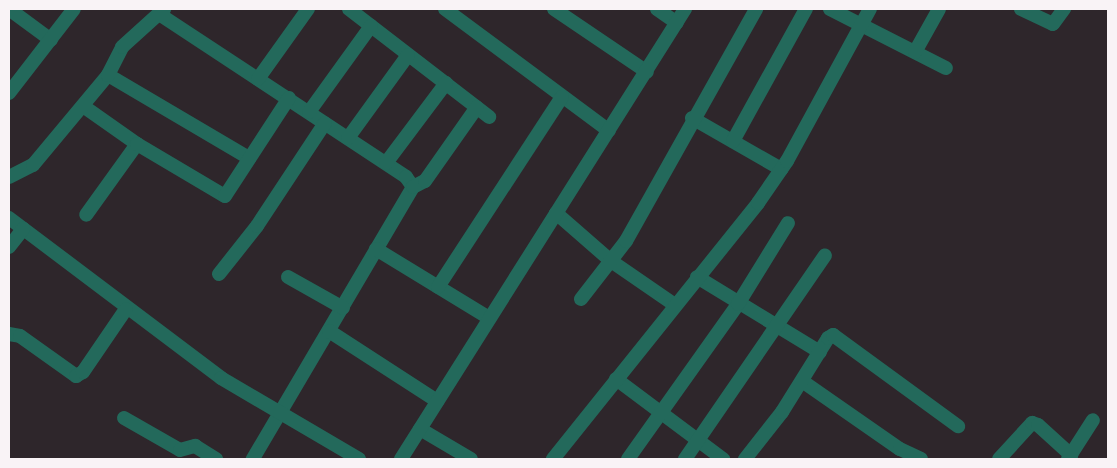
<!DOCTYPE html>
<style>
body{margin:0}
#map{position:relative;width:1117px;height:468px;overflow:hidden;background:#2e262b;font-family:Rubik,sans-serif}
div>[style]{position:absolute}
.minor>*{height:14px;margin:-7px;padding:0 7px;transform-origin:7px;border-radius:7px;background:#23695b}
span{translate:-50% -50%;white-space:nowrap;text-align:center;line-height:1.15;-webkit-text-stroke:5px #241c21;paint-order:stroke}
.frame{position:absolute;inset:0;border:10px solid #f9f3f6;pointer-events:none}
</style>
<div id="map">
<div class="minor">
<div style="left:9px;top:9px;width:52px;rotate:36.4deg"></div>
<div style="left:349px;top:9px;width:177px;rotate:37.6deg"></div>
<div style="left:445px;top:9px;width:204px;rotate:36.6deg"></div>
<div style="left:554px;top:9px;width:112px;rotate:34.1deg"></div>
<div style="left:657px;top:9px;width:24px;rotate:35deg"></div>
<div style="left:830px;top:9px;width:130px;rotate:27deg"></div>
<div style="left:1021px;top:9px;width:35px;rotate:25deg"></div>
<div style="left:1053px;top:24px;width:19px;rotate:-54deg"></div>
<div style="left:159px;top:14px;width:296px;rotate:33.4deg"></div>
<div style="left:406px;top:177px;width:12px;rotate:55deg"></div>
<div style="left:413px;top:187px;width:316px;rotate:120.5deg"></div>
<div style="left:915px;top:52px;width:49px;rotate:-60.8deg"></div>
<div style="left:108px;top:75px;width:164px;rotate:30.5deg"></div>
<div style="left:258px;top:79px;width:86px;rotate:-54.5deg"></div>
<div style="left:9px;top:93px;width:106px;rotate:-52.3deg"></div>
<div style="left:83px;top:106px;width:66px;rotate:35.1deg"></div>
<div style="left:137px;top:144px;width:87px;rotate:125.7deg"></div>
<div style="left:309px;top:112px;width:106px;rotate:-54.2deg"></div>
<div style="left:692px;top:118px;width:103px;rotate:29.8deg"></div>
<div style="left:348px;top:138px;width:102px;rotate:-54.1deg"></div>
<div style="left:733px;top:141px;width:151px;rotate:-61.1deg"></div>
<div style="left:137px;top:144px;width:102px;rotate:30.6deg"></div>
<div style="left:225px;top:196px;width:117px;rotate:-56.9deg"></div>
<div style="left:386px;top:163px;width:100px;rotate:-53.1deg"></div>
<div style="left:9px;top:177px;width:27px;rotate:-27deg"></div>
<div style="left:33px;top:165px;width:117px;rotate:-50.2deg"></div>
<div style="left:108px;top:75px;width:31px;rotate:-63deg"></div>
<div style="left:122px;top:47px;width:57px;rotate:-42.1deg"></div>
<div style="left:413px;top:187px;width:13px;rotate:-27deg"></div>
<div style="left:425px;top:181px;width:90px;rotate:-54.9deg"></div>
<div style="left:556px;top:213px;width:73px;rotate:41.1deg"></div>
<div style="left:611px;top:261px;width:78px;rotate:34.5deg"></div>
<div style="left:9px;top:218px;width:266px;rotate:37deg"></div>
<div style="left:221px;top:378px;width:160px;rotate:30.4deg"></div>
<div style="left:9px;top:247px;width:23px;rotate:-52deg"></div>
<div style="left:376px;top:249px;width:132px;rotate:31.4deg"></div>
<div style="left:219px;top:274px;width:61px;rotate:-51.6deg"></div>
<div style="left:257px;top:226px;width:123px;rotate:-56.6deg"></div>
<div style="left:288px;top:277px;width:63px;rotate:29.4deg"></div>
<div style="left:697px;top:277px;width:144px;rotate:31.4deg"></div>
<div style="left:438px;top:287px;width:227px;rotate:-56.9deg"></div>
<div style="left:581px;top:299px;width:73px;rotate:-52.2deg"></div>
<div style="left:626px;top:241px;width:266px;rotate:-60.7deg"></div>
<div style="left:329px;top:331px;width:129px;rotate:32.9deg"></div>
<div style="left:9px;top:334px;width:11px;rotate:10deg"></div>
<div style="left:20px;top:336px;width:69px;rotate:35.5deg"></div>
<div style="left:76px;top:376px;width:8px;rotate:-30deg"></div>
<div style="left:83px;top:372px;width:76px;rotate:-55.7deg"></div>
<div style="left:616px;top:379px;width:134px;rotate:36.8deg"></div>
<div style="left:802px;top:381px;width:119px;rotate:34.8deg"></div>
<div style="left:900px;top:449px;width:23px;rotate:25deg"></div>
<div style="left:124px;top:418px;width:64px;rotate:29.7deg"></div>
<div style="left:180px;top:450px;width:16px;rotate:-15deg"></div>
<div style="left:195px;top:446px;width:25px;rotate:32deg"></div>
<div style="left:420px;top:429px;width:59px;rotate:30.5deg"></div>
<div style="left:401px;top:459px;width:532px;rotate:-57.74deg"></div>
<div style="left:553px;top:459px;width:328px;rotate:-51.3deg"></div>
<div style="left:758px;top:203px;width:51px;rotate:-55.4deg"></div>
<div style="left:787px;top:161px;width:173px;rotate:-61.4deg"></div>
<div style="left:628px;top:459px;width:190px;rotate:-54.6deg"></div>
<div style="left:738px;top:304px;width:95px;rotate:-58.3deg"></div>
<div style="left:685px;top:459px;width:247px;rotate:-55.5deg"></div>
<div style="left:745px;top:459px;width:60px;rotate:-51.8deg"></div>
<div style="left:782px;top:412px;width:87px;rotate:-58.1deg"></div>
<div style="left:828px;top:338px;width:6px;rotate:-31deg"></div>
<div style="left:833px;top:335px;width:155px;rotate:36.1deg"></div>
<div style="left:999px;top:459px;width:49px;rotate:-47.5deg"></div>
<div style="left:1032px;top:423px;width:6px;rotate:18deg"></div>
<div style="left:1038px;top:425px;width:45px;rotate:42.3deg"></div>
<div style="left:1068px;top:459px;width:46px;rotate:-57.3deg"></div>
</div>
<div class="frame"></div>
</div>
